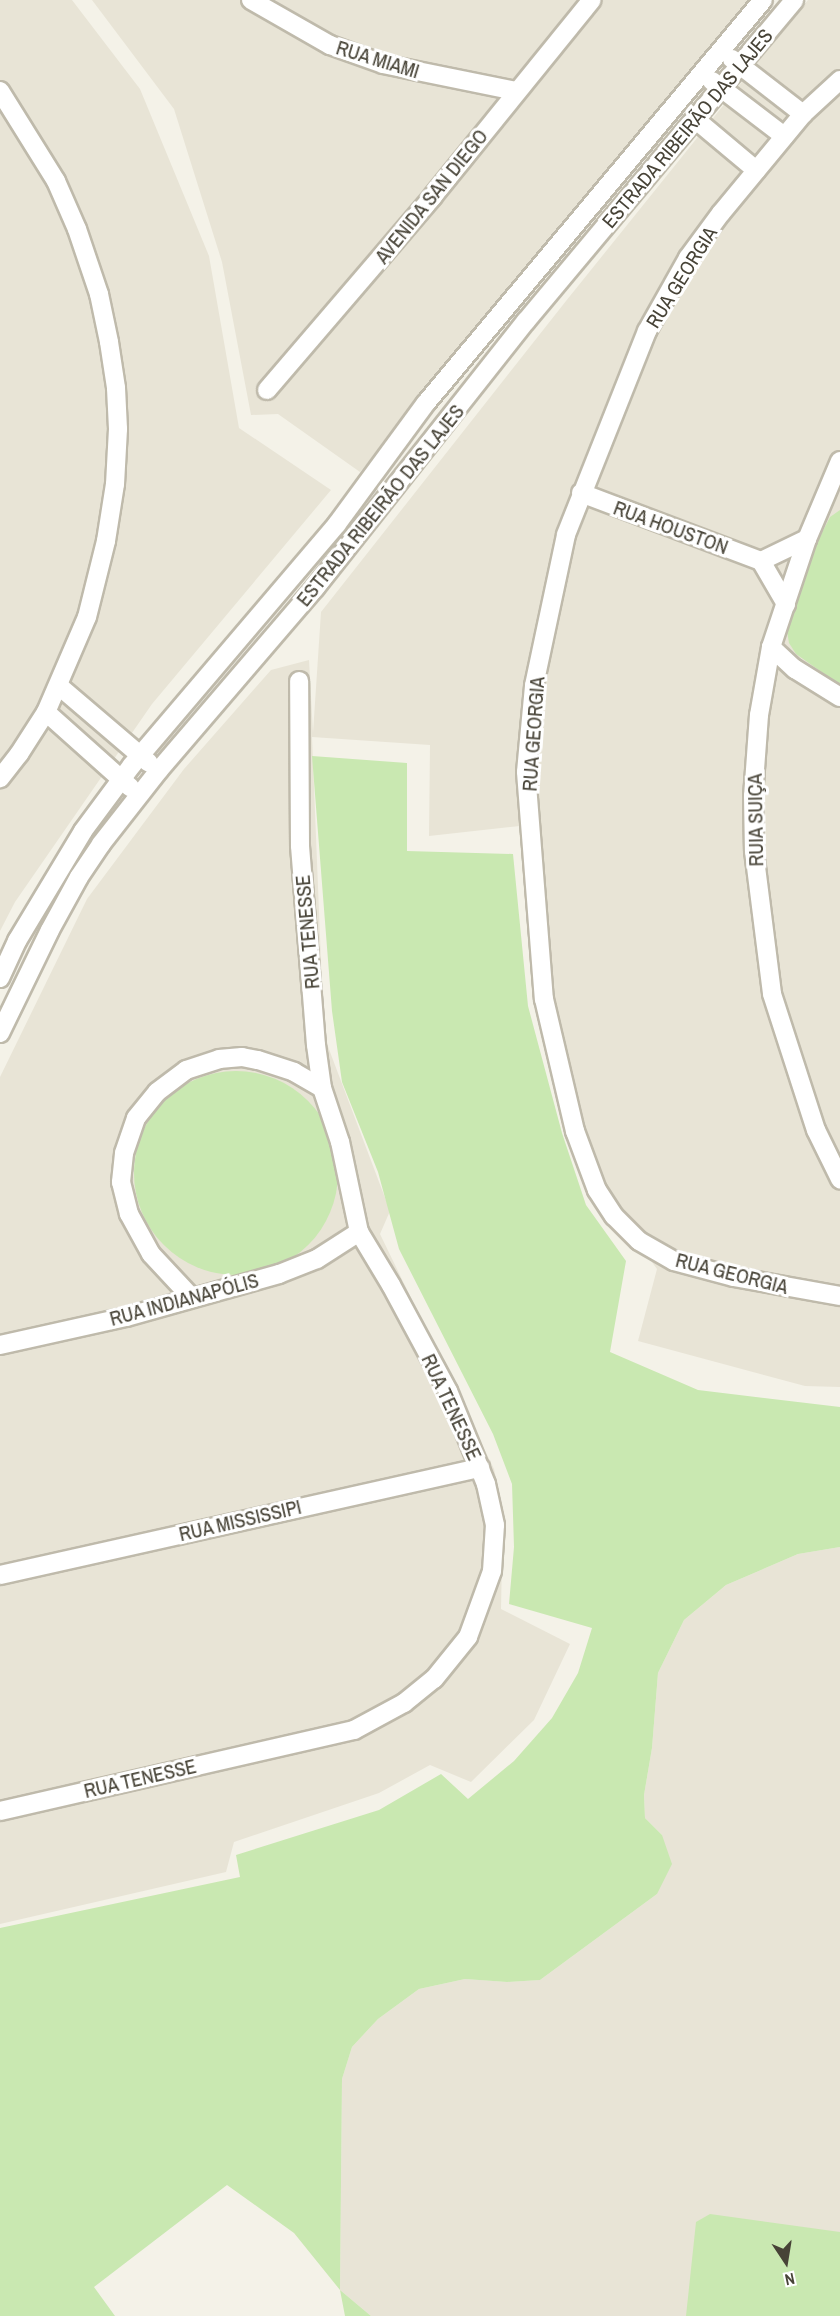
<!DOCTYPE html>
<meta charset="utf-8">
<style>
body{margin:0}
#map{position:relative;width:840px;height:2316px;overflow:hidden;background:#f4f2e8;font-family:"Archivo Narrow",sans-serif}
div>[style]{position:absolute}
.residential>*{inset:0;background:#e8e4d6}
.green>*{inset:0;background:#c9e8b1}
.round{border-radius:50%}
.roads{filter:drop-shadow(2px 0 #bfbaab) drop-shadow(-2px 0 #bfbaab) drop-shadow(0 2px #bfbaab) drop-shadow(0 -2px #bfbaab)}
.street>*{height:18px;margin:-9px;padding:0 9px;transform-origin:9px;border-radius:9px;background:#fff}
span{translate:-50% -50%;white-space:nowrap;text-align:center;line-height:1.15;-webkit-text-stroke:6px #fff;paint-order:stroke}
.street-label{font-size:20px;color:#474337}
.north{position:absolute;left:756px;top:2232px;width:60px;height:60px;-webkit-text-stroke:4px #fff;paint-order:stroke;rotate:168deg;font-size:16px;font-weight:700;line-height:24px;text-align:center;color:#474337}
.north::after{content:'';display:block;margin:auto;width:21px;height:27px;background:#474337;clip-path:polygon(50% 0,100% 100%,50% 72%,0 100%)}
</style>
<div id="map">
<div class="residential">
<div style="clip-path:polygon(0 0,72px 0,140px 89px,209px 256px,239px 428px,331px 490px,152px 704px,15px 902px,0 931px)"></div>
<div style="clip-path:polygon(92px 0,749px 0,360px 472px,278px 414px,251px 415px,222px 262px,174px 109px)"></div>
<div style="clip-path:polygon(808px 0,840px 0,840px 1387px,805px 1386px,638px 1341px,657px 1269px,580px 1164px,528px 916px,520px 826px,429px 836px,430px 745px,312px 737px,324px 1036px,390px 1211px,380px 1234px,494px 1469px,503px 1510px,501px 1609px,570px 1644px,534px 1720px,471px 1782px,430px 1765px,379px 1793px,234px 1842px,226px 1872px,0 1924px,0 1077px,87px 899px,184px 769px,271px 670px,309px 660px,313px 733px,321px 612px,566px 301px)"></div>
<div style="clip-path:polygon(840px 1547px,840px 2316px,371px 2316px,340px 2290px,342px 2079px,352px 2047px,378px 2019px,419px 1989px,465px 1979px,507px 1982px,540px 1980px,657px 1894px,662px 1835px,645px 1818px,644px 1795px,652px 1748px,658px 1673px,684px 1620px,726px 1585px,798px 1554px)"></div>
</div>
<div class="green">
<div style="clip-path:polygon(840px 510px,840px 685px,796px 654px,789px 643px,787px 631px,809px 558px,830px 517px)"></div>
<div style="clip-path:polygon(312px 756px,407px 763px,407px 851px,513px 854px,528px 1006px,562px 1133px,586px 1205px,626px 1261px,610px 1352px,698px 1390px,840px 1407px,840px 1547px,798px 1554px,726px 1585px,684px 1620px,658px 1673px,652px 1748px,644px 1795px,645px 1818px,662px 1835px,672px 1864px,657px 1894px,540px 1980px,507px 1982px,465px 1979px,419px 1989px,378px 2019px,352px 2047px,342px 2079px,340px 2290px,371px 2316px,345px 2316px,340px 2290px,294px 2233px,227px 2185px,94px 2287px,115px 2316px,0 2316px,0 1928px,240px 1877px,236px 1855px,379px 1810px,441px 1774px,468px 1799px,514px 1761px,552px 1718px,578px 1673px,592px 1628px,509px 1604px,514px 1547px,512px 1484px,493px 1434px,399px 1249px,378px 1172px,342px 1082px,332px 1011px)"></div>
<div class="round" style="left:134px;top:1071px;width:204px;height:204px"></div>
<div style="clip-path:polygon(710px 2214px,840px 2232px,840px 2316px,686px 2316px,696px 2222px)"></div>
</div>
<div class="roads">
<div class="street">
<div style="left:251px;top:0;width:91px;rotate:29.7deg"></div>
<div style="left:330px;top:45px;width:56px;rotate:19.7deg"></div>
<div style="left:383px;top:64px;width:136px;rotate:11.5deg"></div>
<div style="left:732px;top:59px;width:90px;rotate:37.8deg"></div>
<div style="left:840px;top:80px;width:50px;rotate:137.4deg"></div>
<div style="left:803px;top:114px;width:129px;rotate:129.6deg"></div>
<div style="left:721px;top:213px;width:56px;rotate:126.3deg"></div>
<div style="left:688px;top:258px;width:84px;rotate:119.3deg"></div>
<div style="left:647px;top:331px;width:219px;rotate:111.7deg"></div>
<div style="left:566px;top:535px;width:154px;rotate:102deg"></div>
<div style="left:534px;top:686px;width:86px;rotate:95.3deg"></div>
<div style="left:526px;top:772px;width:228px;rotate:85.5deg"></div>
<div style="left:544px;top:999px;width:136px;rotate:76.8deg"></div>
<div style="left:575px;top:1131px;width:63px;rotate:69.6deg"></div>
<div style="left:597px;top:1190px;width:31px;rotate:57deg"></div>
<div style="left:614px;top:1216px;width:35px;rotate:45deg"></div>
<div style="left:639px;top:1241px;width:40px;rotate:29.7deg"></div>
<div style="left:674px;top:1261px;width:62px;rotate:14.9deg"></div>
<div style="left:734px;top:1277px;width:108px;rotate:10.2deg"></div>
<div style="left:712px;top:81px;width:91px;rotate:37.4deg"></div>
<div style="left:0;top:91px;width:106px;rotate:58.1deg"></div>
<div style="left:56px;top:181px;width:52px;rotate:66.4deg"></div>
<div style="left:77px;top:229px;width:69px;rotate:71.3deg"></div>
<div style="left:99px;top:294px;width:49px;rotate:78.2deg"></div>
<div style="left:109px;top:342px;width:47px;rotate:81.3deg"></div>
<div style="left:116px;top:388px;width:41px;rotate:87.2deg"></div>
<div style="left:118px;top:429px;width:55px;rotate:93.1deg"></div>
<div style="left:115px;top:484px;width:58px;rotate:99deg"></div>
<div style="left:106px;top:541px;width:78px;rotate:104deg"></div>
<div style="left:87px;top:617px;width:103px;rotate:113.3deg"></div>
<div style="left:46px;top:712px;width:50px;rotate:122.7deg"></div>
<div style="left:19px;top:754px;width:31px;rotate:128deg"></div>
<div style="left:695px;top:119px;width:80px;rotate:39.9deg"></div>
<div style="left:267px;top:390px;width:255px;rotate:-49.4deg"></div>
<div style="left:433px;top:196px;width:252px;rotate:-51deg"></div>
<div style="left:840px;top:461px;width:85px;rotate:112.9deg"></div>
<div style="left:807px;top:539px;width:114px;rotate:108.4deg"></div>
<div style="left:771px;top:647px;width:69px;rotate:100deg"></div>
<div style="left:759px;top:715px;width:81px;rotate:94.2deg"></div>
<div style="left:753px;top:796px;width:55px;rotate:89deg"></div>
<div style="left:754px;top:851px;width:144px;rotate:82.8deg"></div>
<div style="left:772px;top:994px;width:143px;rotate:72.1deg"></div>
<div style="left:816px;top:1130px;width:55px;rotate:63.9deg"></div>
<div style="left:581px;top:493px;width:192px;rotate:20.7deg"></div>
<div style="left:761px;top:561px;width:51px;rotate:-25.6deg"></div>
<div style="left:761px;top:561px;width:50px;rotate:59.8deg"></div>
<div style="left:771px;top:647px;width:33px;rotate:43deg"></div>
<div style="left:795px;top:669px;width:53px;rotate:31.9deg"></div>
<div style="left:59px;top:686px;width:118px;rotate:40.5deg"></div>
<div style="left:46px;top:712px;width:113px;rotate:41.8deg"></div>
<div style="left:0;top:978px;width:41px;rotate:-65.3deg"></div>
<div style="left:17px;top:941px;width:128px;rotate:-59deg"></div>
<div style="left:83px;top:831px;width:82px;rotate:-53.4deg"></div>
<div style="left:132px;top:765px;width:316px;rotate:-49.6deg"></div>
<div style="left:337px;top:524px;width:150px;rotate:-53.7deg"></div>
<div style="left:426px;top:403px;width:525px;rotate:-50.1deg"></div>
<div style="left:0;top:1033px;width:114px;rotate:-64.1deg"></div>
<div style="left:50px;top:930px;width:60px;rotate:-61.3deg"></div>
<div style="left:79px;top:877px;width:40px;rotate:-56deg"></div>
<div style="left:101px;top:844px;width:94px;rotate:-51.9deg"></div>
<div style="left:159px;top:770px;width:240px;rotate:-49.4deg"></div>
<div style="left:315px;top:588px;width:340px;rotate:-51.7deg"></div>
<div style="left:526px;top:321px;width:418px;rotate:-50.1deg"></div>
<div style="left:192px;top:1298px;width:60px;rotate:-133deg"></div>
<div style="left:151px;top:1254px;width:46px;rotate:-118.8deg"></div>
<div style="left:129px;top:1214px;width:33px;rotate:-104deg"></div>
<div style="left:121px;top:1182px;width:29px;rotate:-84deg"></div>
<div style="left:124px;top:1153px;width:37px;rotate:-71deg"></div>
<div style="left:136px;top:1118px;width:33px;rotate:-51deg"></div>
<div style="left:157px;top:1092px;width:36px;rotate:-37deg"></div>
<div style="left:186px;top:1070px;width:35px;rotate:-18deg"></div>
<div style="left:219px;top:1059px;width:23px;rotate:-5deg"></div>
<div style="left:242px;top:1057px;width:16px;rotate:11deg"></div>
<div style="left:258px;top:1060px;width:38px;rotate:18deg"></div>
<div style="left:294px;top:1072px;width:32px;rotate:30deg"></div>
<div style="left:0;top:1345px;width:129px;rotate:-12.5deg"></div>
<div style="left:126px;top:1317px;width:159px;rotate:-15.7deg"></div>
<div style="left:279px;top:1274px;width:41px;rotate:-21.5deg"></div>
<div style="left:317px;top:1259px;width:50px;rotate:-32.7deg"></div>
<div style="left:0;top:1575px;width:492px;rotate:-12.6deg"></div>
<div style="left:0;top:1811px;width:363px;rotate:-12.9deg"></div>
<div style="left:354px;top:1730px;width:57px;rotate:-28.4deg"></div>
<div style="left:404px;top:1703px;width:38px;rotate:-39deg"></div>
<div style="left:434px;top:1679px;width:54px;rotate:-51deg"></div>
<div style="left:468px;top:1637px;width:70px;rotate:-70deg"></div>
<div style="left:492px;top:1571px;width:46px;rotate:-86.3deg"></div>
<div style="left:495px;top:1525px;width:42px;rotate:-102.4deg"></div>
<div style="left:486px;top:1484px;width:100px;rotate:-112.2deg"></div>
<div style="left:448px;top:1391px;width:120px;rotate:-118.3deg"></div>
<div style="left:391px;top:1285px;width:62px;rotate:-121.1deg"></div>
<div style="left:359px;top:1232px;width:92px;rotate:-101.9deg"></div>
<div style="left:340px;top:1142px;width:57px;rotate:-108.4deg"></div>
<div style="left:322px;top:1088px;width:43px;rotate:-97.9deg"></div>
<div style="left:316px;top:1045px;width:200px;rotate:-94.6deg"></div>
<div style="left:300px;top:846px;width:165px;rotate:-90.3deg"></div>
</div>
</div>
<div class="street-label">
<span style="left:378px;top:59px;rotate:17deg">RUA MIAMI</span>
<span style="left:687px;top:128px;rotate:-50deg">ESTRADA RIBEIRÃO DAS LAJES</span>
<span style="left:431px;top:196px;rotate:-51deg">AVENIDA SAN DIEGO</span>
<span style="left:681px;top:277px;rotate:-58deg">RUA GEORGIA</span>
<span style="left:380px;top:505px;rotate:-51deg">ESTRADA RIBEIRÃO DAS LAJES</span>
<span style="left:671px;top:527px;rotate:20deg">RUA HOUSTON</span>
<span style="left:533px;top:734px;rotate:-86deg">RUA GEORGIA</span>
<span style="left:755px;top:820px;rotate:-91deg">RUIA SUIÇA</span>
<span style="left:307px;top:932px;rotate:-95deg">RUA TENESSE</span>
<span style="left:732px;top:1273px;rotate:14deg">RUA GEORGIA</span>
<span style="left:184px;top:1299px;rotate:-15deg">RUA INDIANAPÓLIS</span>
<span style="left:452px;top:1407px;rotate:65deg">RUA TENESSE</span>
<span style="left:240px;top:1520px;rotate:-13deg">RUA MISSISSIPI</span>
<span style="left:140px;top:1778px;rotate:-13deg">RUA TENESSE</span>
</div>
<div class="north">N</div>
</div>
